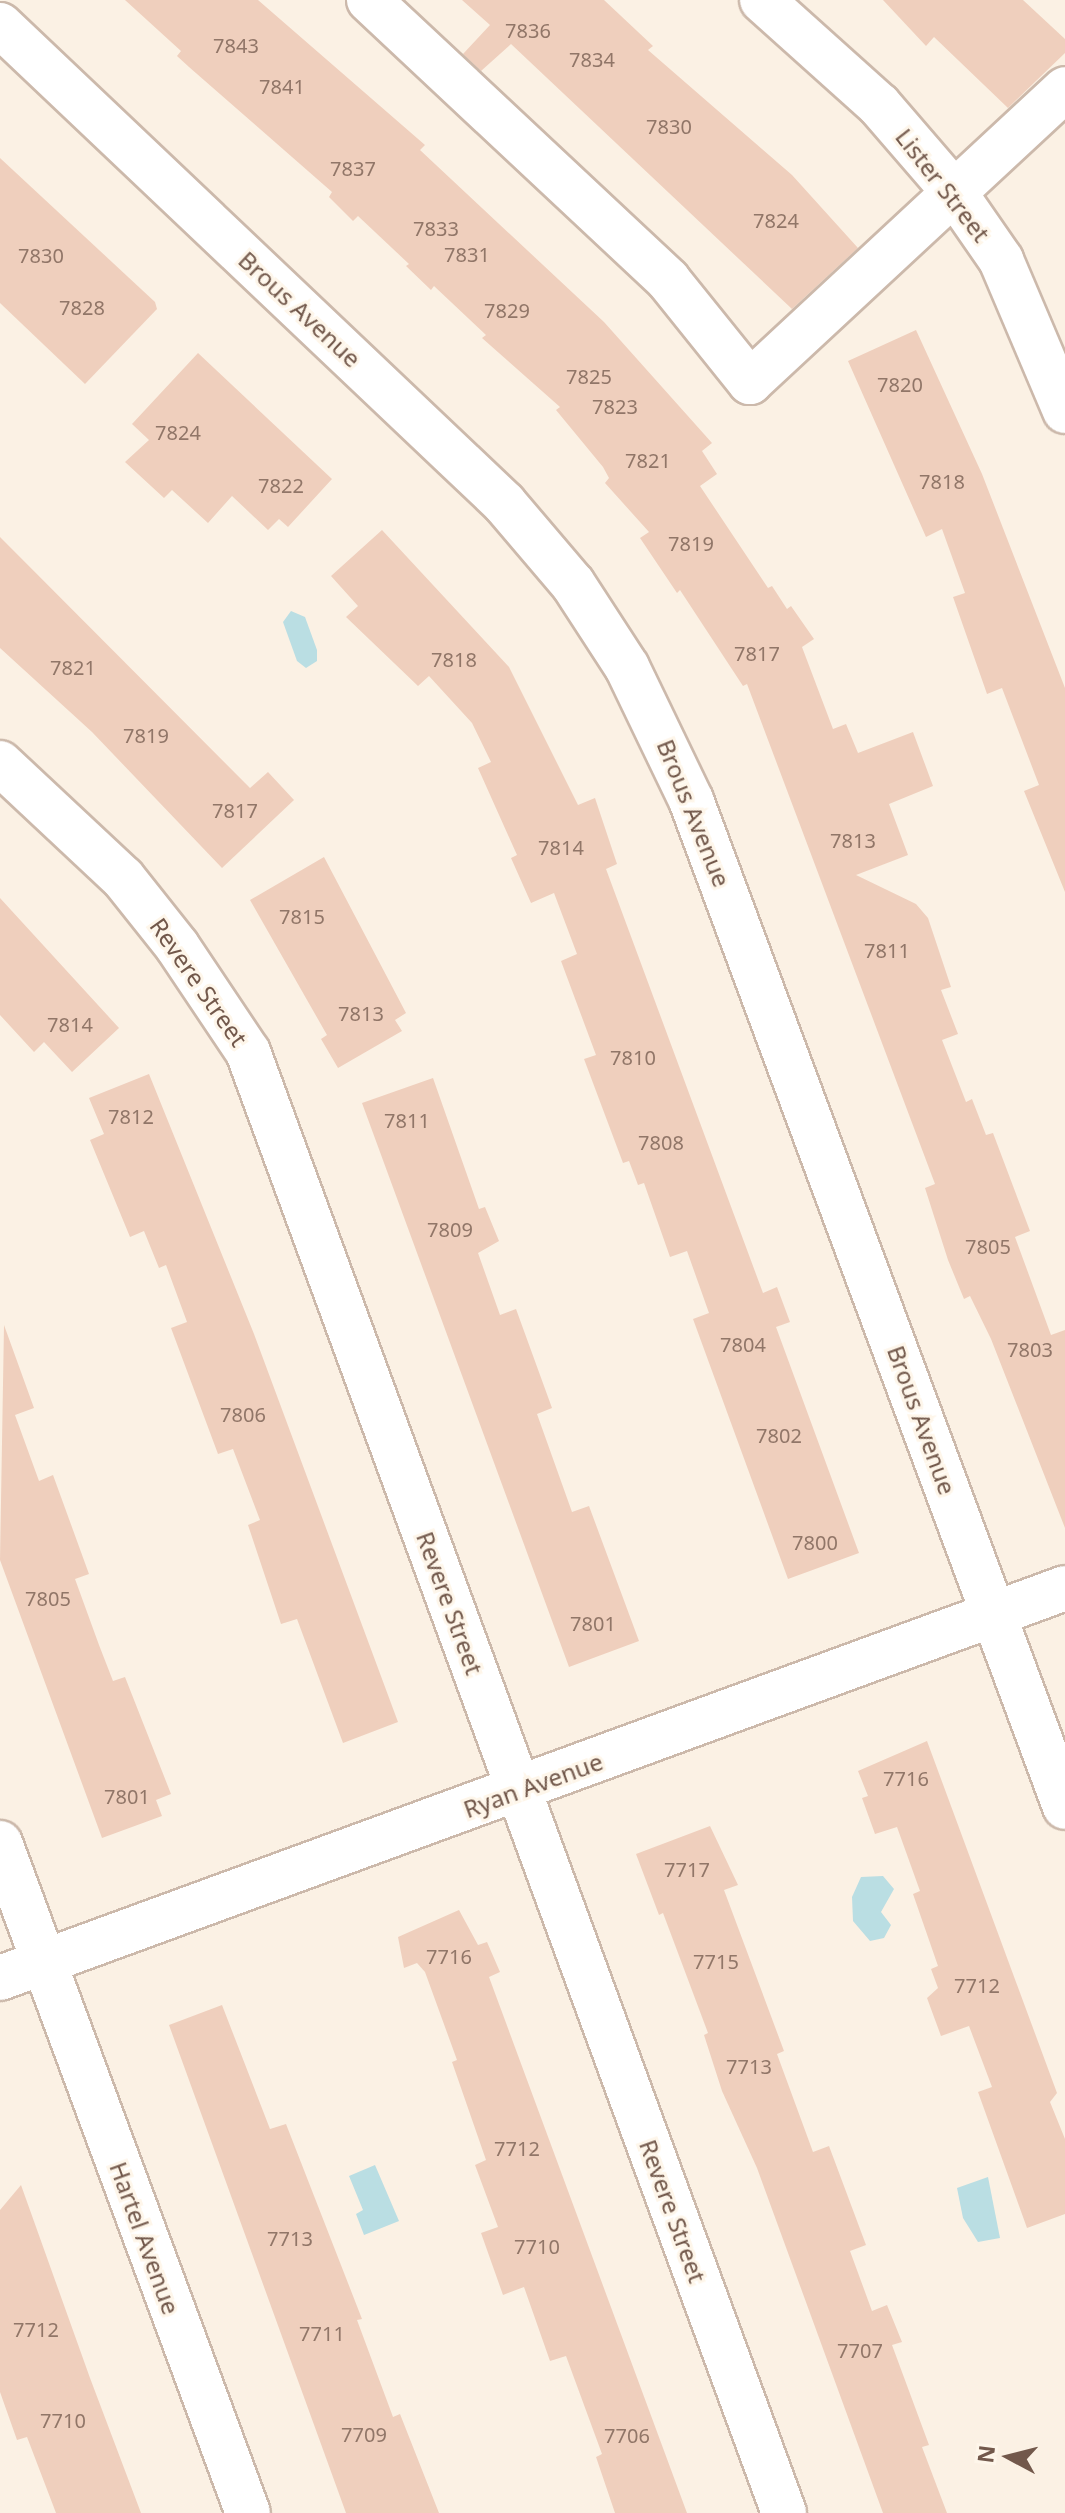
<!DOCTYPE html>
<style>
body{margin:0}
#map{position:relative;width:1065px;height:2513px;overflow:hidden;background:#fbf1e4;font-family:"Noto Sans",sans-serif}
div>[style]{position:absolute}
.water>*{inset:0;background:#badee3}
.building>*{inset:0;background:#efcfbd}
.roads{filter:drop-shadow(2px 0 #ccb9ab) drop-shadow(-2px 0 #ccb9ab) drop-shadow(0 2px #ccb9ab) drop-shadow(0 -2px #ccb9ab)}
.minor>*{height:44px;margin:-22px;padding:0 22px;transform-origin:22px;border-radius:22px;background:#fff}
span{translate:-50% -50%;white-space:nowrap;text-align:center;line-height:1.15;-webkit-text-stroke:6px #fef6ea;paint-order:stroke}
.number-label{font-size:20px;color:#917668}
.number-label span{-webkit-text-stroke-width:0}
.street-label{font-size:24px;color:#72584b}
.north{position:absolute;left:969px;top:2417px;width:80px;height:80px;-webkit-text-stroke:6px #fef6ea;paint-order:stroke;rotate:277deg;font-size:22px;font-weight:700;line-height:32px;text-align:center;color:#72584b}
.north::after{content:'';display:block;margin:auto;width:28px;height:36px;background:#72584b;clip-path:polygon(50% 0,100% 100%,50% 72%,0 100%)}
</style>
<div id="map">
<div class="water">
<div style="clip-path:polygon(291px 611px,305px 617px,317px 650px,317px 661px,306px 668px,297px 661px,283px 622px)"></div>
<div style="clip-path:polygon(883px 1876px,894px 1889px,881px 1912px,891px 1925px,884px 1938px,870px 1941px,853px 1921px,852px 1897px,861px 1877px)"></div>
<div style="clip-path:polygon(375px 2165px,399px 2221px,364px 2235px,356px 2214px,363px 2210px,349px 2176px)"></div>
<div style="clip-path:polygon(988px 2177px,1000px 2238px,978px 2242px,963px 2218px,957px 2188px)"></div>
</div>
<div class="building">
<div style="clip-path:polygon(125px 0,258px 0,425px 145px,420px 150px,604px 322px,712px 443px,702px 451px,717px 474px,700px 486px,768px 588px,772px 586px,787px 609px,791px 606px,814px 639px,802px 647px,833px 729px,846px 724px,858px 753px,913px 732px,933px 786px,889px 804px,908px 855px,856px 875px,916px 904px,928px 918px,951px 987px,941px 990px,958px 1034px,942px 1040px,966px 1102px,972px 1099px,986px 1135px,993px 1133px,1030px 1231px,1015px 1237px,1051px 1335px,1065px 1330px,1065px 1528px,991px 1339px,970px 1296px,964px 1299px,948px 1260px,925px 1188px,935px 1184px,747px 684px,743px 686px,680px 590px,677px 593px,640px 538px,649px 532px,605px 483px,609px 478px,603px 467px,556px 410px,560px 407px,482px 338px,486px 335px,434px 286px,431px 290px,406px 266px,409px 264px,358px 216px,353px 221px,329px 197px,332px 192px,189px 67px,177px 56px,181px 51px)"></div>
<div style="clip-path:polygon(462px 0,604px 0,653px 46px,648px 50px,792px 175px,858px 248px,792px 309px,511px 44px,481px 71px,463px 54px,490px 25px)"></div>
<div style="clip-path:polygon(883px 0,1023px 0,1065px 39px,1065px 53px,1008px 108px,934px 37px,926px 46px)"></div>
<div style="clip-path:polygon(0 158px,155px 302px,157px 309px,85px 384px,0 303px)"></div>
<div style="clip-path:polygon(916px 330px,982px 474px,1065px 688px,1065px 892px,1024px 791px,1039px 785px,1002px 688px,987px 694px,953px 597px,965px 593px,942px 529px,926px 537px,848px 361px)"></div>
<div style="clip-path:polygon(198px 353px,332px 479px,288px 527px,279px 519px,268px 530px,232px 496px,208px 523px,172px 490px,164px 498px,125px 462px,149px 440px,132px 424px)"></div>
<div style="clip-path:polygon(382px 530px,509px 667px,578px 805px,595px 798px,617px 864px,606px 869px,763px 1293px,777px 1287px,790px 1322px,776px 1327px,859px 1553px,788px 1579px,693px 1319px,709px 1313px,687px 1251px,670px 1257px,644px 1183px,638px 1185px,629px 1161px,623px 1163px,584px 1059px,596px 1055px,561px 961px,577px 954px,554px 893px,531px 903px,511px 858px,517px 855px,478px 768px,491px 762px,472px 723px,429px 676px,418px 686px,346px 617px,358px 606px,331px 576px)"></div>
<div style="clip-path:polygon(0 537px,250px 788px,268px 772px,294px 800px,222px 868px,92px 732px,0 648px)"></div>
<div style="clip-path:polygon(324px 857px,406px 1013px,395px 1020px,402px 1031px,338px 1068px,321px 1039px,327px 1035px,250px 900px)"></div>
<div style="clip-path:polygon(0 898px,119px 1028px,72px 1072px,44px 1042px,34px 1052px,0 1015px)"></div>
<div style="clip-path:polygon(149px 1074px,254px 1334px,398px 1722px,343px 1743px,297px 1619px,281px 1624px,248px 1525px,260px 1520px,233px 1449px,218px 1454px,171px 1328px,187px 1322px,166px 1265px,159px 1268px,144px 1231px,130px 1237px,90px 1140px,104px 1134px,89px 1098px)"></div>
<div style="clip-path:polygon(433px 1078px,479px 1209px,485px 1207px,499px 1241px,478px 1253px,500px 1315px,516px 1309px,552px 1408px,537px 1414px,572px 1512px,589px 1506px,639px 1641px,569px 1667px,362px 1103px)"></div>
<div style="clip-path:polygon(4px 1325px,34px 1408px,15px 1415px,39px 1481px,53px 1475px,89px 1574px,75px 1579px,99px 1645px,113px 1681px,125px 1677px,171px 1794px,156px 1800px,162px 1816px,102px 1838px,0 1560px)"></div>
<div style="clip-path:polygon(927px 1741px,1057px 2093px,1050px 2102px,1065px 2139px,1065px 2214px,1027px 2228px,978px 2092px,992px 2087px,969px 2026px,941px 2036px,927px 1998px,938px 1988px,931px 1969px,938px 1966px,913px 1894px,920px 1891px,897px 1827px,875px 1834px,862px 1798px,868px 1796px,858px 1771px)"></div>
<div style="clip-path:polygon(710px 1826px,738px 1885px,724px 1890px,784px 2051px,777px 2054px,813px 2152px,829px 2146px,866px 2245px,850px 2251px,872px 2311px,887px 2305px,902px 2342px,892px 2345px,929px 2445px,922px 2447px,947px 2513px,883px 2513px,757px 2168px,722px 2091px,704px 2035px,708px 2033px,663px 1913px,659px 1915px,636px 1854px)"></div>
<div style="clip-path:polygon(459px 1910px,478px 1945px,487px 1942px,500px 1972px,489px 1977px,687px 2513px,615px 2513px,596px 2457px,602px 2454px,566px 2356px,550px 2361px,524px 2287px,503px 2295px,481px 2233px,498px 2227px,475px 2165px,486px 2160px,452px 2062px,457px 2060px,425px 1972px,417px 1963px,404px 1968px,398px 1937px)"></div>
<div style="clip-path:polygon(222px 2005px,270px 2129px,286px 2124px,362px 2319px,357px 2320px,393px 2417px,400px 2414px,439px 2513px,346px 2513px,169px 2025px)"></div>
<div style="clip-path:polygon(21px 2185px,90px 2378px,141px 2513px,56px 2513px,27px 2437px,17px 2440px,0 2392px,0 2210px)"></div>
</div>
<div class="roads">
<div class="minor">
<div style="left:369px;top:0;width:410px;rotate:43.1deg"></div>
<div style="left:668px;top:280px;width:131px;rotate:51.2deg"></div>
<div style="left:750px;top:382px;width:430px;rotate:-42.9deg"></div>
<div style="left:762px;top:0;width:157px;rotate:41.9deg"></div>
<div style="left:879px;top:105px;width:115px;rotate:49.2deg"></div>
<div style="left:954px;top:192px;width:83px;rotate:55.3deg"></div>
<div style="left:1001px;top:260px;width:164px;rotate:67deg"></div>
<div style="left:0;top:25px;width:695px;rotate:43.48deg"></div>
<div style="left:504px;top:503px;width:106px;rotate:49.6deg"></div>
<div style="left:573px;top:584px;width:99px;rotate:57deg"></div>
<div style="left:627px;top:667px;width:148px;rotate:64.3deg"></div>
<div style="left:691px;top:800px;width:1074px;rotate:69.62deg"></div>
<div style="left:0;top:763px;width:168px;rotate:43.1deg"></div>
<div style="left:123px;top:878px;width:87px;rotate:51.5deg"></div>
<div style="left:177px;top:946px;width:128px;rotate:56.2deg"></div>
<div style="left:248px;top:1052px;width:1556px;rotate:69.85deg"></div>
<div style="left:0;top:1843px;width:714px;rotate:69.69deg"></div>
<div style="left:0;top:1978px;width:1134px;rotate:-20.11deg"></div>
</div>
</div>
<div class="number-label">
<span style="left:528px;top:30px">7836</span>
<span style="left:236px;top:45px">7843</span>
<span style="left:592px;top:59px">7834</span>
<span style="left:282px;top:86px">7841</span>
<span style="left:669px;top:126px">7830</span>
<span style="left:353px;top:168px">7837</span>
<span style="left:776px;top:220px">7824</span>
<span style="left:436px;top:228px">7833</span>
<span style="left:467px;top:254px">7831</span>
<span style="left:41px;top:255px">7830</span>
<span style="left:82px;top:307px">7828</span>
<span style="left:507px;top:310px">7829</span>
<span style="left:589px;top:376px">7825</span>
<span style="left:900px;top:384px">7820</span>
<span style="left:615px;top:406px">7823</span>
<span style="left:178px;top:432px">7824</span>
<span style="left:648px;top:460px">7821</span>
<span style="left:942px;top:481px">7818</span>
<span style="left:281px;top:485px">7822</span>
<span style="left:691px;top:543px">7819</span>
<span style="left:757px;top:653px">7817</span>
<span style="left:454px;top:659px">7818</span>
<span style="left:73px;top:667px">7821</span>
<span style="left:146px;top:735px">7819</span>
<span style="left:235px;top:810px">7817</span>
<span style="left:853px;top:840px">7813</span>
<span style="left:561px;top:847px">7814</span>
<span style="left:302px;top:916px">7815</span>
<span style="left:887px;top:950px">7811</span>
<span style="left:361px;top:1013px">7813</span>
<span style="left:70px;top:1024px">7814</span>
<span style="left:633px;top:1057px">7810</span>
<span style="left:131px;top:1116px">7812</span>
<span style="left:407px;top:1120px">7811</span>
<span style="left:661px;top:1142px">7808</span>
<span style="left:450px;top:1229px">7809</span>
<span style="left:988px;top:1246px">7805</span>
<span style="left:743px;top:1344px">7804</span>
<span style="left:1030px;top:1349px">7803</span>
<span style="left:243px;top:1414px">7806</span>
<span style="left:779px;top:1435px">7802</span>
<span style="left:815px;top:1542px">7800</span>
<span style="left:48px;top:1598px">7805</span>
<span style="left:593px;top:1623px">7801</span>
<span style="left:906px;top:1778px">7716</span>
<span style="left:127px;top:1796px">7801</span>
<span style="left:687px;top:1869px">7717</span>
<span style="left:449px;top:1956px">7716</span>
<span style="left:716px;top:1961px">7715</span>
<span style="left:977px;top:1985px">7712</span>
<span style="left:749px;top:2066px">7713</span>
<span style="left:517px;top:2148px">7712</span>
<span style="left:290px;top:2238px">7713</span>
<span style="left:537px;top:2246px">7710</span>
<span style="left:36px;top:2329px">7712</span>
<span style="left:322px;top:2333px">7711</span>
<span style="left:860px;top:2350px">7707</span>
<span style="left:63px;top:2420px">7710</span>
<span style="left:364px;top:2434px">7709</span>
<span style="left:627px;top:2435px">7706</span>
</div>
<div class="street-label">
<span style="left:943px;top:185px;rotate:52deg">Lister Street</span>
<span style="left:300px;top:309px;rotate:43deg">Brous Avenue</span>
<span style="left:694px;top:813px;rotate:68deg">Brous Avenue</span>
<span style="left:199px;top:982px;rotate:55deg">Revere Street</span>
<span style="left:922px;top:1420px;rotate:70deg">Brous Avenue</span>
<span style="left:450px;top:1603px;rotate:70deg">Revere Street</span>
<span style="left:533px;top:1785px;rotate:-20deg">Ryan Avenue</span>
<span style="left:673px;top:2211px;rotate:70deg">Revere Street</span>
<span style="left:145px;top:2238px;rotate:70deg">Hartel Avenue</span>
</div>
<div class="north">N</div>
</div>
